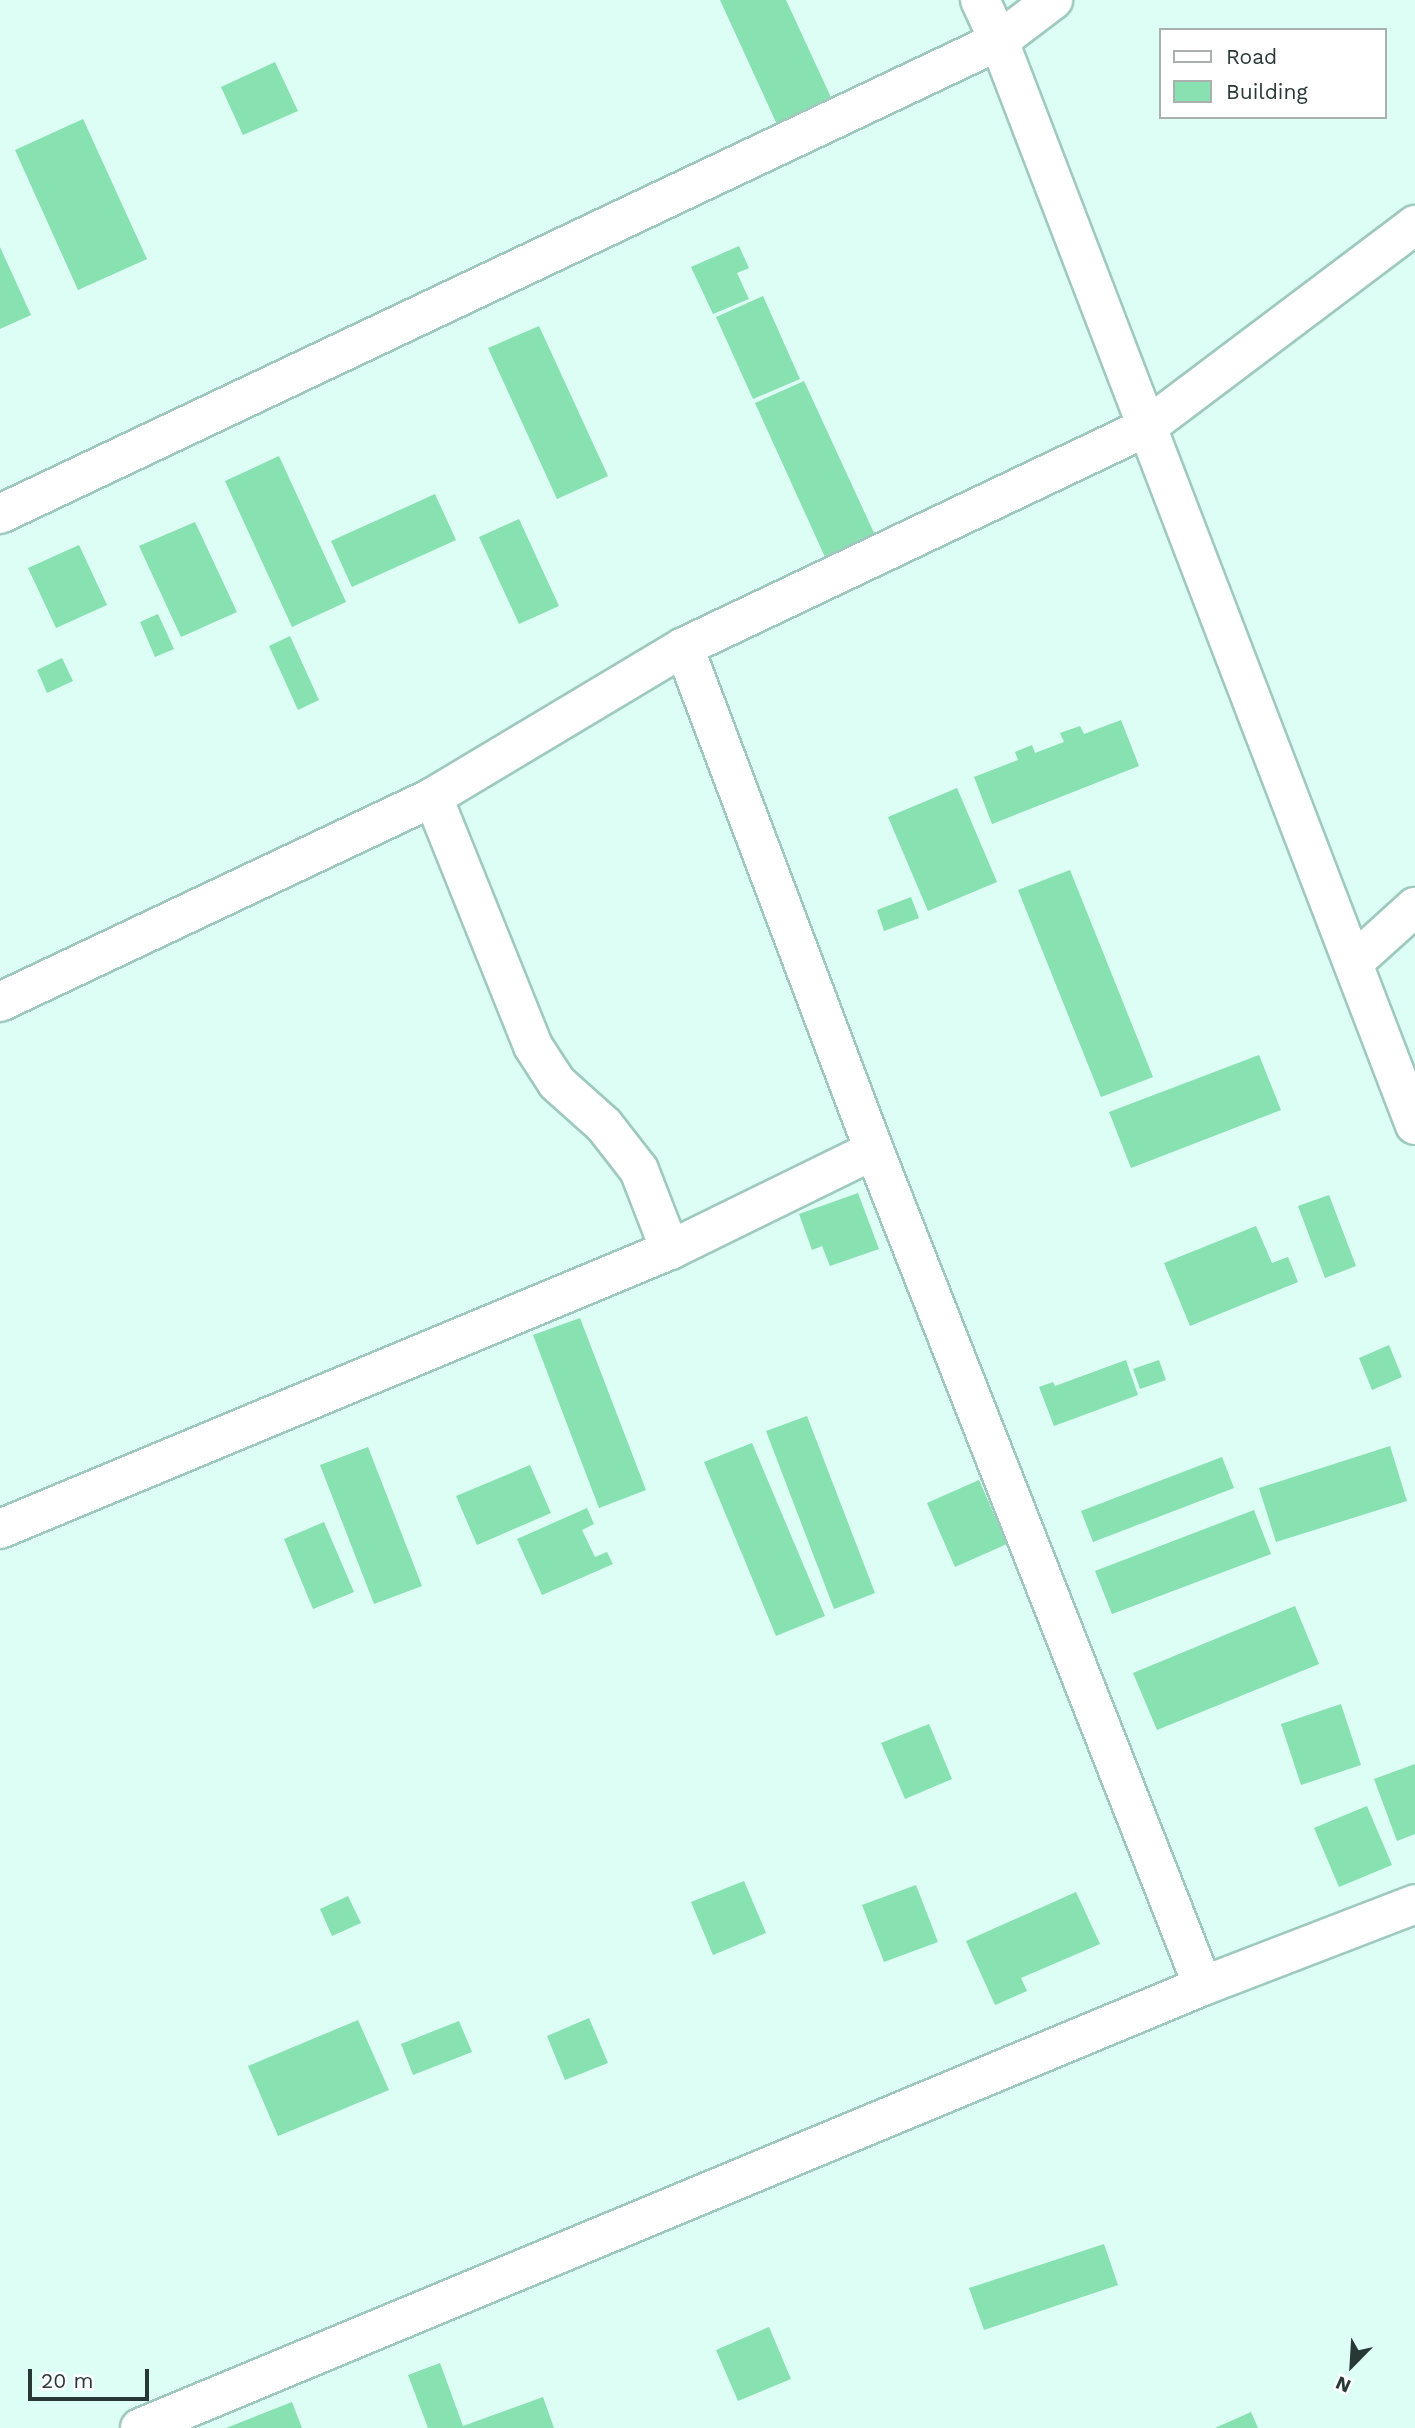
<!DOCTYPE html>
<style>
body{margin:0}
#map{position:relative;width:1415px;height:2428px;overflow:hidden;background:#dcfef5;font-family:"Work Sans",sans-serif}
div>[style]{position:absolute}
.building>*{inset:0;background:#88e1b0}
.roads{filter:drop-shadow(2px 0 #9fc9be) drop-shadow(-2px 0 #9fc9be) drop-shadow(0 2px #9fc9be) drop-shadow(0 -2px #9fc9be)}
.minor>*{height:38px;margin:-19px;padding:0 19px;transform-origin:19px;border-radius:19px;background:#fff}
span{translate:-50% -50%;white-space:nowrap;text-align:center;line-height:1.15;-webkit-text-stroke:6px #fff;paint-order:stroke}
.legend{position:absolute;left:1159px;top:28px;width:228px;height:91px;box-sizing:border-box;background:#fff;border:2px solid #a9b0ae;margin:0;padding:9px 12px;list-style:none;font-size:21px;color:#283935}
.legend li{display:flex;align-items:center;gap:14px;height:35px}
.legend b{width:35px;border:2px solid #a9b0ae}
.north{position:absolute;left:1317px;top:2330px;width:70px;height:70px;-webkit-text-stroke:5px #fff;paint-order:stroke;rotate:204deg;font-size:19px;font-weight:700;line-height:28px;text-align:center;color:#283935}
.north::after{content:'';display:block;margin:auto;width:24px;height:32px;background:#283935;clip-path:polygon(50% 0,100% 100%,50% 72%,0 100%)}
.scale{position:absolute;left:28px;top:2369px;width:121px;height:32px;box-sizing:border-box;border:4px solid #283935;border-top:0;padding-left:9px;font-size:21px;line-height:24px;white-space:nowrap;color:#283935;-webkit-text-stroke:5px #fff;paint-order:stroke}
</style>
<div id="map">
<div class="building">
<div style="clip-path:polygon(720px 0,786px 0,835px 106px,780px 131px)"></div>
<div style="clip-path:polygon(275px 62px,298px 111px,243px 135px,221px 87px)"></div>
<div style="clip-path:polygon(83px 119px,147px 259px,78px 290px,15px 150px)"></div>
<div style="clip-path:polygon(739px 246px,749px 268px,737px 273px,749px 299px,713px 314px,691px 267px)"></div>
<div style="clip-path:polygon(0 247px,31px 315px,0 329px)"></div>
<div style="clip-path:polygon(763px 296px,800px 379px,753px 399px,716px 317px)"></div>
<div style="clip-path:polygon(539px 326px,608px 476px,557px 499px,488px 348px)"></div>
<div style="clip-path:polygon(804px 381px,875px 535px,825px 557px,755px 403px)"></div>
<div style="clip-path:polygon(279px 456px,346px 602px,292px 627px,225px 481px)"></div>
<div style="clip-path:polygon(435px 494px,456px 540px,352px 587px,331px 541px)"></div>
<div style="clip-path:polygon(519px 519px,559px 606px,519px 624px,479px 537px)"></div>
<div style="clip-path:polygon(195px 522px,237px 612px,181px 637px,139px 546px)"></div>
<div style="clip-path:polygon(79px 545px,107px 605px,56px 628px,28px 568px)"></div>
<div style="clip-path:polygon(158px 614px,174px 649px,155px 657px,140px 622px)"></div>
<div style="clip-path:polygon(290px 636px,319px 700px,298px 710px,269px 646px)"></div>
<div style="clip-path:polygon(62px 658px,73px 681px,47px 693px,37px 670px)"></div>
<div style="clip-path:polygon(1121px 720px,1139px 766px,992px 824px,974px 777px,1018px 760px,1015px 752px,1032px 745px,1035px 753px,1064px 742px,1060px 733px,1080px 726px,1084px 734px)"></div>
<div style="clip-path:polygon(957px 788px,997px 882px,928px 911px,888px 817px)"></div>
<div style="clip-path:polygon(1070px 870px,1153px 1077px,1101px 1097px,1018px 890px)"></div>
<div style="clip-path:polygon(911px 897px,919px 918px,884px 931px,877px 910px)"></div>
<div style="clip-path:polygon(1259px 1055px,1281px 1110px,1131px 1168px,1109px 1112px)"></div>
<div style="clip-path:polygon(858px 1193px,879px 1249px,830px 1266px,822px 1246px,812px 1250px,799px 1214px)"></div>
<div style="clip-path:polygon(1329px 1195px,1356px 1266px,1325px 1278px,1298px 1206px)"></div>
<div style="clip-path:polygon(1256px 1226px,1272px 1263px,1288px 1257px,1298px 1282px,1190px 1326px,1164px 1263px)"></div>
<div style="clip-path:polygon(580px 1318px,646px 1490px,599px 1508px,533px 1335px)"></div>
<div style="clip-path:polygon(1389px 1345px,1402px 1377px,1372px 1390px,1359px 1358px)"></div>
<div style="clip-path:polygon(1126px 1360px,1138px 1395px,1054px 1426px,1039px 1387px,1053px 1382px,1055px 1386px)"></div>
<div style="clip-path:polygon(1159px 1360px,1166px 1380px,1140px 1389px,1133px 1369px)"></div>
<div style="clip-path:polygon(807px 1416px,875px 1593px,834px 1609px,766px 1431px)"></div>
<div style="clip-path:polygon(752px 1443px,825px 1616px,776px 1636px,704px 1462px)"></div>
<div style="clip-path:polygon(1390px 1446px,1407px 1501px,1276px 1542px,1259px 1488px)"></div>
<div style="clip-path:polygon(368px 1447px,422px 1586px,374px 1604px,320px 1465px)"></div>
<div style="clip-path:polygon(1222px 1457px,1234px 1488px,1093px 1542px,1081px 1511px)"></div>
<div style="clip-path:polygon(530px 1465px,551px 1513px,477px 1545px,456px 1496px)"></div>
<div style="clip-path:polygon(979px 1480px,1007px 1544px,955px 1567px,927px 1503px)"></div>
<div style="clip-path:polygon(587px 1508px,594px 1524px,582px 1530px,595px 1557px,607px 1552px,613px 1564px,542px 1595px,517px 1539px)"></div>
<div style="clip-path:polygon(1254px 1510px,1271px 1554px,1112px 1614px,1095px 1571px)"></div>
<div style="clip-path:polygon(324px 1522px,354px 1592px,313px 1609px,284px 1539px)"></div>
<div style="clip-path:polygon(1295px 1606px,1319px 1664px,1157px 1730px,1133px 1673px)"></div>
<div style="clip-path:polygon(1341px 1704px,1361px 1765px,1301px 1785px,1281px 1724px)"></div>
<div style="clip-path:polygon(929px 1724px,952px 1779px,905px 1799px,881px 1743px)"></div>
<div style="clip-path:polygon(1415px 1764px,1415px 1834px,1397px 1841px,1374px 1779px)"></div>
<div style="clip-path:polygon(1367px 1806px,1392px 1865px,1339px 1887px,1314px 1828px)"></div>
<div style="clip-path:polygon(744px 1881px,766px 1933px,713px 1955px,691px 1902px)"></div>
<div style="clip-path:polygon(916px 1885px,938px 1942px,884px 1962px,862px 1905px)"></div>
<div style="clip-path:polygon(1076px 1892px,1100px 1944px,1021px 1978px,1027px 1991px,995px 2005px,966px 1941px)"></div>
<div style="clip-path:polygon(348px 1896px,361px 1923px,332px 1936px,320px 1909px)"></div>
<div style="clip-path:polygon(589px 2018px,608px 2063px,565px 2080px,547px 2036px)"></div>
<div style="clip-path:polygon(358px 2020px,389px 2090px,278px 2136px,248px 2066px)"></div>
<div style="clip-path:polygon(459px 2021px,472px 2052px,413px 2075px,401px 2044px)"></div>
<div style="clip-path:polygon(1104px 2244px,1118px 2285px,984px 2330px,969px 2288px)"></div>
<div style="clip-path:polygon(769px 2327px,791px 2379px,738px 2401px,716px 2350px)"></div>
<div style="clip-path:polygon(440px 2363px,463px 2426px,543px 2397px,554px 2428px,428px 2428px,408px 2375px)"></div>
<div style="clip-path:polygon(292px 2402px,302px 2428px,226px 2428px)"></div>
<div style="clip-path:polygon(1251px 2412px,1258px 2428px,1215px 2428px)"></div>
</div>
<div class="roads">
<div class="minor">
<div style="left:980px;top:0;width:45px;rotate:65.1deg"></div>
<div style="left:999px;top:41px;width:1161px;rotate:69.01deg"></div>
<div style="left:0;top:514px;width:1105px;rotate:-25.34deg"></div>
<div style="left:999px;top:41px;width:68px;rotate:-37.2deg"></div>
<div style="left:684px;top:647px;width:538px;rotate:69.31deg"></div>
<div style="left:874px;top:1150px;width:898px;rotate:68.52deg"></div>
<div style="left:1203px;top:1986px;width:227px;rotate:-21.1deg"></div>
<div style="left:433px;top:797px;width:268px;rotate:68.1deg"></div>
<div style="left:533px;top:1046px;width:44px;rotate:57deg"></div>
<div style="left:557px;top:1083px;width:63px;rotate:41.8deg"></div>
<div style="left:604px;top:1125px;width:57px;rotate:52.1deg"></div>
<div style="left:639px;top:1170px;width:86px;rotate:68.8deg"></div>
<div style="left:1353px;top:963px;width:84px;rotate:-42.1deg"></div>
<div style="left:0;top:1002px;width:479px;rotate:-25.3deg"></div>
<div style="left:433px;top:797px;width:292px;rotate:-30.9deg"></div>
<div style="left:684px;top:647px;width:513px;rotate:-25.42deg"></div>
<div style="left:1147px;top:427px;width:336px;rotate:-37deg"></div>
<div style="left:0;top:1529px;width:726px;rotate:-22.61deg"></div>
<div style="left:670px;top:1250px;width:227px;rotate:-26.1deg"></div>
<div style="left:140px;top:2428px;width:1151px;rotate:-22.58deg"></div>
</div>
</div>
<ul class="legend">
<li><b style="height:9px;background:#fff"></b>Road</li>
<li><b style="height:19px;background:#88e1b0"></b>Building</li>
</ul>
<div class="north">N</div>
<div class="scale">20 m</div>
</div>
